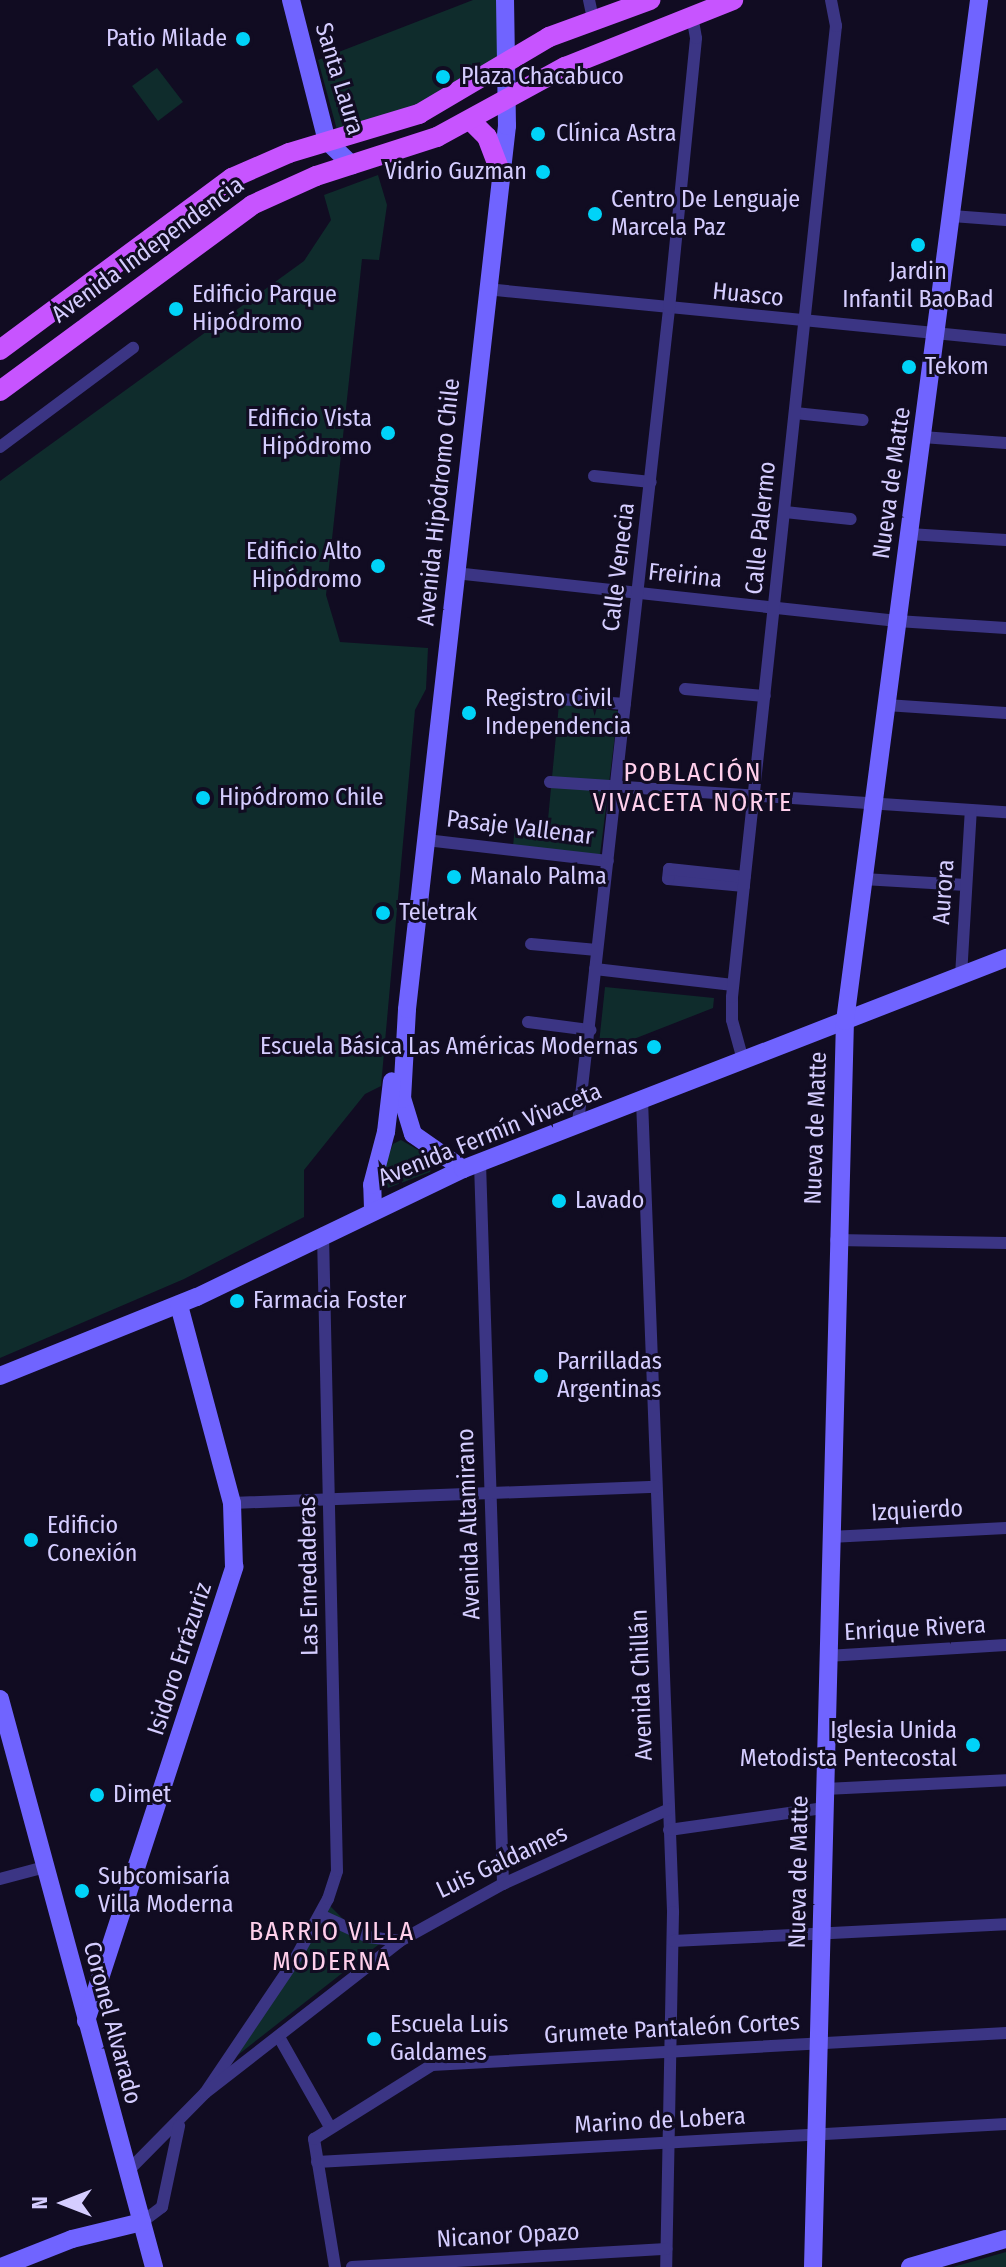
<!DOCTYPE html>
<meta charset="utf-8">
<style>
body{margin:0}
#map{position:relative;width:1006px;height:2267px;overflow:hidden;background:#110c22;font-family:"Fira Sans Condensed",sans-serif}
div>[style]{position:absolute}
.green>*{inset:0;background:#0f2c2c}
.street>*{height:12px;margin:-6px;padding:0 6px;transform-origin:6px;border-radius:6px;background:#3b3584}
.secondary>*{height:18px;margin:-9px;padding:0 9px;transform-origin:9px;border-radius:9px;background:#7064ff}
.primary>*{height:20px;margin:-10px;padding:0 10px;transform-origin:10px;border-radius:10px;background:#c754ff}
.dots>*{width:22px;height:22px;translate:-50% -50%;box-sizing:border-box;border:4px solid #110c22;border-radius:50%}
span{translate:-50% -50%;white-space:nowrap;text-align:center;line-height:1.15;-webkit-text-stroke:6px #110c22;paint-order:stroke}
.poi-label{font-size:24px;color:#d5cdff}
.right{translate:-100% -50%;text-align:right}
.left{translate:0 -50%;text-align:left}
.street-label{font-size:24px;color:#d5cdff}
.neighbourhood-label{font-size:26px;color:#ffcfeb;letter-spacing:2px}
.north{position:absolute;left:24px;top:2163px;width:80px;height:80px;-webkit-text-stroke:6px #110c22;paint-order:stroke;rotate:270deg;font-size:22px;font-weight:700;line-height:32px;text-align:center;color:#d5cdff}
.north::after{content:'';display:block;margin:auto;width:28px;height:36px;background:#d5cdff;clip-path:polygon(50% 0,100% 100%,50% 72%,0 100%)}
</style>
<div id="map">
<div class="green">
<div style="clip-path:polygon(473px 0,500px 0,503px 34px,496px 60px,425px 104px,337px 130px,318px 60px)"></div>
<div style="clip-path:polygon(157px 68px,183px 102px,158px 121px,132px 86px)"></div>
<div style="clip-path:polygon(378px 175px,387px 205px,379px 260px,362px 259px,326px 595px,340px 642px,428px 648px,426px 689px,415px 710px,381px 1086px,365px 1094px,304px 1170px,304px 1217px,184px 1279px,0 1358px,0 481px,304px 261px,331px 220px,324px 195px)"></div>
<div style="clip-path:polygon(559px 704px,618px 711px,600px 855px,513px 846px,515px 827px,547px 830px)"></div>
<div style="clip-path:polygon(605px 987px,714px 998px,713px 1008px,598px 1053px)"></div>
<div style="clip-path:polygon(401px 1140px,434px 1159px,430px 1172px,388px 1188px,380px 1178px,393px 1144px)"></div>
<div style="clip-path:polygon(326px 1902px,348px 1924px,387px 1938px,234px 2058px)"></div>
<div style="clip-path:polygon(1006px 2252px,1006px 2267px,953px 2267px)"></div>
</div>
<div class="street">
<div style="left:589px;top:0;width:19px;rotate:78deg"></div>
<div style="left:952px;top:216px;width:54px;rotate:4.2deg"></div>
<div style="left:486px;top:289px;width:522px;rotate:5.6deg"></div>
<div style="left:795px;top:413px;width:68px;rotate:5.9deg"></div>
<div style="left:922px;top:437px;width:84px;rotate:4.1deg"></div>
<div style="left:0;top:447px;width:166px;rotate:-36.7deg"></div>
<div style="left:594px;top:476px;width:57px;rotate:6deg"></div>
<div style="left:785px;top:512px;width:66px;rotate:6.1deg"></div>
<div style="left:909px;top:534px;width:97px;rotate:3.5deg"></div>
<div style="left:455px;top:573px;width:445px;rotate:6.2deg"></div>
<div style="left:897px;top:621px;width:109px;rotate:3.7deg"></div>
<div style="left:685px;top:689px;width:80px;rotate:5deg"></div>
<div style="left:559px;top:699px;width:66px;rotate:4.3deg"></div>
<div style="left:886px;top:705px;width:120px;rotate:3.8deg"></div>
<div style="left:550px;top:782px;width:457px;rotate:3.8deg"></div>
<div style="left:426px;top:840px;width:183px;rotate:6.6deg"></div>
<div style="left:863px;top:879px;width:103px;rotate:3.3deg"></div>
<div style="left:744px;top:886px;width:76px;rotate:-174.7deg"></div>
<div style="left:668px;top:879px;width:10px;rotate:-84deg"></div>
<div style="left:669px;top:869px;width:76px;rotate:6deg"></div>
<div style="left:531px;top:944px;width:66px;rotate:5.2deg"></div>
<div style="left:595px;top:969px;width:139px;rotate:6.6deg"></div>
<div style="left:961px;top:976px;width:166px;rotate:-86.6deg"></div>
<div style="left:528px;top:1022px;width:63px;rotate:7.4deg"></div>
<div style="left:743px;top:1060px;width:41px;rotate:-105.4deg"></div>
<div style="left:732px;top:1020px;width:23px;rotate:-90deg"></div>
<div style="left:732px;top:997px;width:977px;rotate:-83.89deg"></div>
<div style="left:836px;top:26px;width:26px;rotate:-101deg"></div>
<div style="left:642px;top:1100px;width:813px;rotate:87.81deg"></div>
<div style="left:673px;top:1912px;width:355px;rotate:91.1deg"></div>
<div style="left:578px;top:1123px;width:819px;rotate:-83.62deg"></div>
<div style="left:669px;top:309px;width:272px;rotate:-84.3deg"></div>
<div style="left:696px;top:38px;width:22px;rotate:-100deg"></div>
<div style="left:480px;top:1163px;width:721px;rotate:88.17deg"></div>
<div style="left:836px;top:1240px;width:170px;rotate:1deg"></div>
<div style="left:232px;top:1503px;width:424px;rotate:-2.2deg"></div>
<div style="left:830px;top:1537px;width:176px;rotate:-2.9deg"></div>
<div style="left:827px;top:1656px;width:179px;rotate:-3.5deg"></div>
<div style="left:825px;top:1789px;width:181px;rotate:-2.8deg"></div>
<div style="left:669px;top:1830px;width:157px;rotate:-8.1deg"></div>
<div style="left:0;top:1879px;width:47px;rotate:-14.9deg"></div>
<div style="left:320px;top:1915px;width:53px;rotate:24.6deg"></div>
<div style="left:368px;top:1937px;width:32px;rotate:7deg"></div>
<div style="left:673px;top:1941px;width:333px;rotate:-2.9deg"></div>
<div style="left:279px;top:2037px;width:103px;rotate:60.5deg"></div>
<div style="left:205px;top:2093px;width:159px;rotate:-56deg"></div>
<div style="left:294px;top:1961px;width:71px;rotate:-61.3deg"></div>
<div style="left:328px;top:1899px;width:29px;rotate:-72deg"></div>
<div style="left:337px;top:1871px;width:638px;rotate:-91.26deg"></div>
<div style="left:317px;top:2162px;width:690px;rotate:-3.16deg"></div>
<div style="left:128px;top:2171px;width:110px;rotate:-45.4deg"></div>
<div style="left:205px;top:2093px;width:247px;rotate:-37.9deg"></div>
<div style="left:400px;top:1941px;width:118px;rotate:-29deg"></div>
<div style="left:503px;top:1884px;width:182px;rotate:-24.3deg"></div>
<div style="left:142px;top:2222px;width:25px;rotate:-37deg"></div>
<div style="left:162px;top:2207px;width:83px;rotate:-78.1deg"></div>
<div style="left:335px;top:2267px;width:130px;rotate:-99.3deg"></div>
<div style="left:314px;top:2139px;width:139px;rotate:-32.1deg"></div>
<div style="left:432px;top:2065px;width:575px;rotate:-3.19deg"></div>
<div style="left:352px;top:2267px;width:315px;rotate:-3.3deg"></div>
</div>
<div class="secondary">
<div style="left:291px;top:0;width:146px;rotate:75.7deg"></div>
<div style="left:327px;top:141px;width:35px;rotate:44deg"></div>
<div style="left:463px;top:1169px;width:61px;rotate:-145deg"></div>
<div style="left:413px;top:1134px;width:37px;rotate:-107deg"></div>
<div style="left:402px;top:1099px;width:90px;rotate:-86.8deg"></div>
<div style="left:407px;top:1009px;width:889px;rotate:-83.54deg"></div>
<div style="left:507px;top:126px;width:126px;rotate:-90.9deg"></div>
<div style="left:373px;top:1208px;width:23px;rotate:-92deg"></div>
<div style="left:372px;top:1185px;width:55px;rotate:-75.2deg"></div>
<div style="left:386px;top:1132px;width:51px;rotate:-83.3deg"></div>
<div style="left:0;top:1376px;width:212px;rotate:-21.9deg"></div>
<div style="left:197px;top:1297px;width:295px;rotate:-25.7deg"></div>
<div style="left:463px;top:1169px;width:583px;rotate:-21.24deg"></div>
<div style="left:0;top:1699px;width:589px;rotate:74.83deg"></div>
<div style="left:86px;top:2021px;width:478px;rotate:-71.9deg"></div>
<div style="left:234px;top:1567px;width:64px;rotate:-91.8deg"></div>
<div style="left:232px;top:1503px;width:205px;rotate:-105deg"></div>
<div style="left:1px;top:2267px;width:76px;rotate:-21.5deg"></div>
<div style="left:72px;top:2239px;width:72px;rotate:-13.7deg"></div>
<div style="left:813px;top:2267px;width:1246px;rotate:-88.53deg"></div>
<div style="left:845px;top:1021px;width:1030px;rotate:-82.52deg"></div>
<div style="left:910px;top:2267px;width:100px;rotate:-16.3deg"></div>
</div>
<div class="primary">
<div style="left:471px;top:121px;width:23px;rotate:45deg"></div>
<div style="left:487px;top:137px;width:33px;rotate:69deg"></div>
<div style="left:0;top:350px;width:289px;rotate:-36.6deg"></div>
<div style="left:232px;top:178px;width:62px;rotate:-23.7deg"></div>
<div style="left:289px;top:153px;width:136px;rotate:-16.7deg"></div>
<div style="left:419px;top:114px;width:151px;rotate:-30.6deg"></div>
<div style="left:549px;top:37px;width:108px;rotate:-20.1deg"></div>
<div style="left:0;top:391px;width:313px;rotate:-36.4deg"></div>
<div style="left:252px;top:205px;width:70px;rotate:-24.4deg"></div>
<div style="left:316px;top:176px;width:127px;rotate:-17.9deg"></div>
<div style="left:437px;top:137px;width:146px;rotate:-28.7deg"></div>
<div style="left:565px;top:67px;width:181px;rotate:-21.7deg"></div>
</div>
<div class="dots">
<div style="left:243px;top:39px;background:#00d3f8"></div>
<div style="left:443px;top:77px;background:#00d3f8"></div>
<div style="left:538px;top:134px;background:#00d3f8"></div>
<div style="left:543px;top:172px;background:#00d3f8"></div>
<div style="left:595px;top:214px;background:#00d3f8"></div>
<div style="left:918px;top:245px;background:#00d3f8"></div>
<div style="left:176px;top:309px;background:#00d3f8"></div>
<div style="left:909px;top:367px;background:#00d3f8"></div>
<div style="left:388px;top:433px;background:#00d3f8"></div>
<div style="left:378px;top:566px;background:#00d3f8"></div>
<div style="left:469px;top:713px;background:#00d3f8"></div>
<div style="left:203px;top:798px;background:#00d3f8"></div>
<div style="left:454px;top:877px;background:#00d3f8"></div>
<div style="left:383px;top:913px;background:#00d3f8"></div>
<div style="left:654px;top:1047px;background:#00d3f8"></div>
<div style="left:559px;top:1201px;background:#00d3f8"></div>
<div style="left:237px;top:1301px;background:#00d3f8"></div>
<div style="left:541px;top:1376px;background:#00d3f8"></div>
<div style="left:31px;top:1540px;background:#00d3f8"></div>
<div style="left:973px;top:1745px;background:#00d3f8"></div>
<div style="left:97px;top:1795px;background:#00d3f8"></div>
<div style="left:82px;top:1891px;background:#00d3f8"></div>
<div style="left:374px;top:2039px;background:#00d3f8"></div>
</div>
<div class="poi-label">
<span class="right" style="left:227px;top:39px">Patio Milade</span>
<span class="left" style="left:461px;top:77px">Plaza Chacabuco</span>
<span class="left" style="left:556px;top:134px">Clínica Astra</span>
<span class="right" style="left:527px;top:172px">Vidrio Guzman</span>
<span class="left" style="left:611px;top:214px">Centro De Lenguaje<br>Marcela Paz</span>
<span style="left:918px;top:286px">Jardin<br>Infantil BaoBad</span>
<span class="left" style="left:192px;top:309px">Edificio Parque<br>Hipódromo</span>
<span class="left" style="left:925px;top:367px">Tekom</span>
<span class="right" style="left:372px;top:433px">Edificio Vista<br>Hipódromo</span>
<span class="right" style="left:362px;top:566px">Edificio Alto<br>Hipódromo</span>
<span class="left" style="left:485px;top:713px">Registro Civil<br>Independencia</span>
<span class="left" style="left:219px;top:798px">Hipódromo Chile</span>
<span class="left" style="left:470px;top:877px">Manalo Palma</span>
<span class="left" style="left:399px;top:913px">Teletrak</span>
<span class="right" style="left:638px;top:1047px">Escuela Básica Las Américas Modernas</span>
<span class="left" style="left:575px;top:1201px">Lavado</span>
<span class="left" style="left:253px;top:1301px">Farmacia Foster</span>
<span class="left" style="left:557px;top:1376px">Parrilladas<br>Argentinas</span>
<span class="left" style="left:47px;top:1540px">Edificio<br>Conexión</span>
<span class="right" style="left:957px;top:1745px">Iglesia Unida<br>Metodista Pentecostal</span>
<span class="left" style="left:113px;top:1795px">Dimet</span>
<span class="left" style="left:98px;top:1891px">Subcomisaría<br>Villa Moderna</span>
<span class="left" style="left:390px;top:2039px">Escuela Luis<br>Galdames</span>
</div>
<div class="street-label">
<span style="left:339px;top:79px;rotate:73deg">Santa Laura</span>
<span style="left:148px;top:250px;rotate:-36deg">Avenida Independencia</span>
<span style="left:748px;top:295px;rotate:6deg">Huasco</span>
<span style="left:892px;top:483px;rotate:-82deg">Nueva de Matte</span>
<span style="left:439px;top:502px;rotate:-84deg">Avenida Hipódromo Chile</span>
<span style="left:761px;top:528px;rotate:-84deg">Calle Palermo</span>
<span style="left:619px;top:567px;rotate:-83deg">Calle Venecia</span>
<span style="left:685px;top:576px;rotate:6deg">Freirina</span>
<span style="left:520px;top:828px;rotate:7deg">Pasaje Vallenar</span>
<span style="left:944px;top:892px;rotate:-86deg">Aurora</span>
<span style="left:816px;top:1128px;rotate:-88deg">Nueva de Matte</span>
<span style="left:490px;top:1135px;rotate:-22deg">Avenida Fermín Vivaceta</span>
<span style="left:917px;top:1511px;rotate:-3deg">Izquierdo</span>
<span style="left:469px;top:1524px;rotate:-92deg">Avenida Altamirano</span>
<span style="left:309px;top:1576px;rotate:-91deg">Las Enredaderas</span>
<span style="left:915px;top:1629px;rotate:-3deg">Enrique Rivera</span>
<span style="left:180px;top:1659px;rotate:-72deg">Isidoro Errázuriz</span>
<span style="left:642px;top:1685px;rotate:-92deg">Avenida Chillán</span>
<span style="left:502px;top:1862px;rotate:-25deg">Luis Galdames</span>
<span style="left:799px;top:1872px;rotate:-89deg">Nueva de Matte</span>
<span style="left:112px;top:2023px;rotate:75deg">Coronel Alvarado</span>
<span style="left:672px;top:2029px;rotate:-3deg">Grumete Pantaleón Cortes</span>
<span style="left:660px;top:2121px;rotate:-3deg">Marino de Lobera</span>
<span style="left:508px;top:2236px;rotate:-3deg">Nicanor Opazo</span>
</div>
<div class="neighbourhood-label">
<span style="left:693px;top:788px">POBLACIÓN<br>VIVACETA NORTE</span>
<span style="left:332px;top:1947px">BARRIO VILLA<br>MODERNA</span>
</div>
<div class="north">N</div>
</div>
